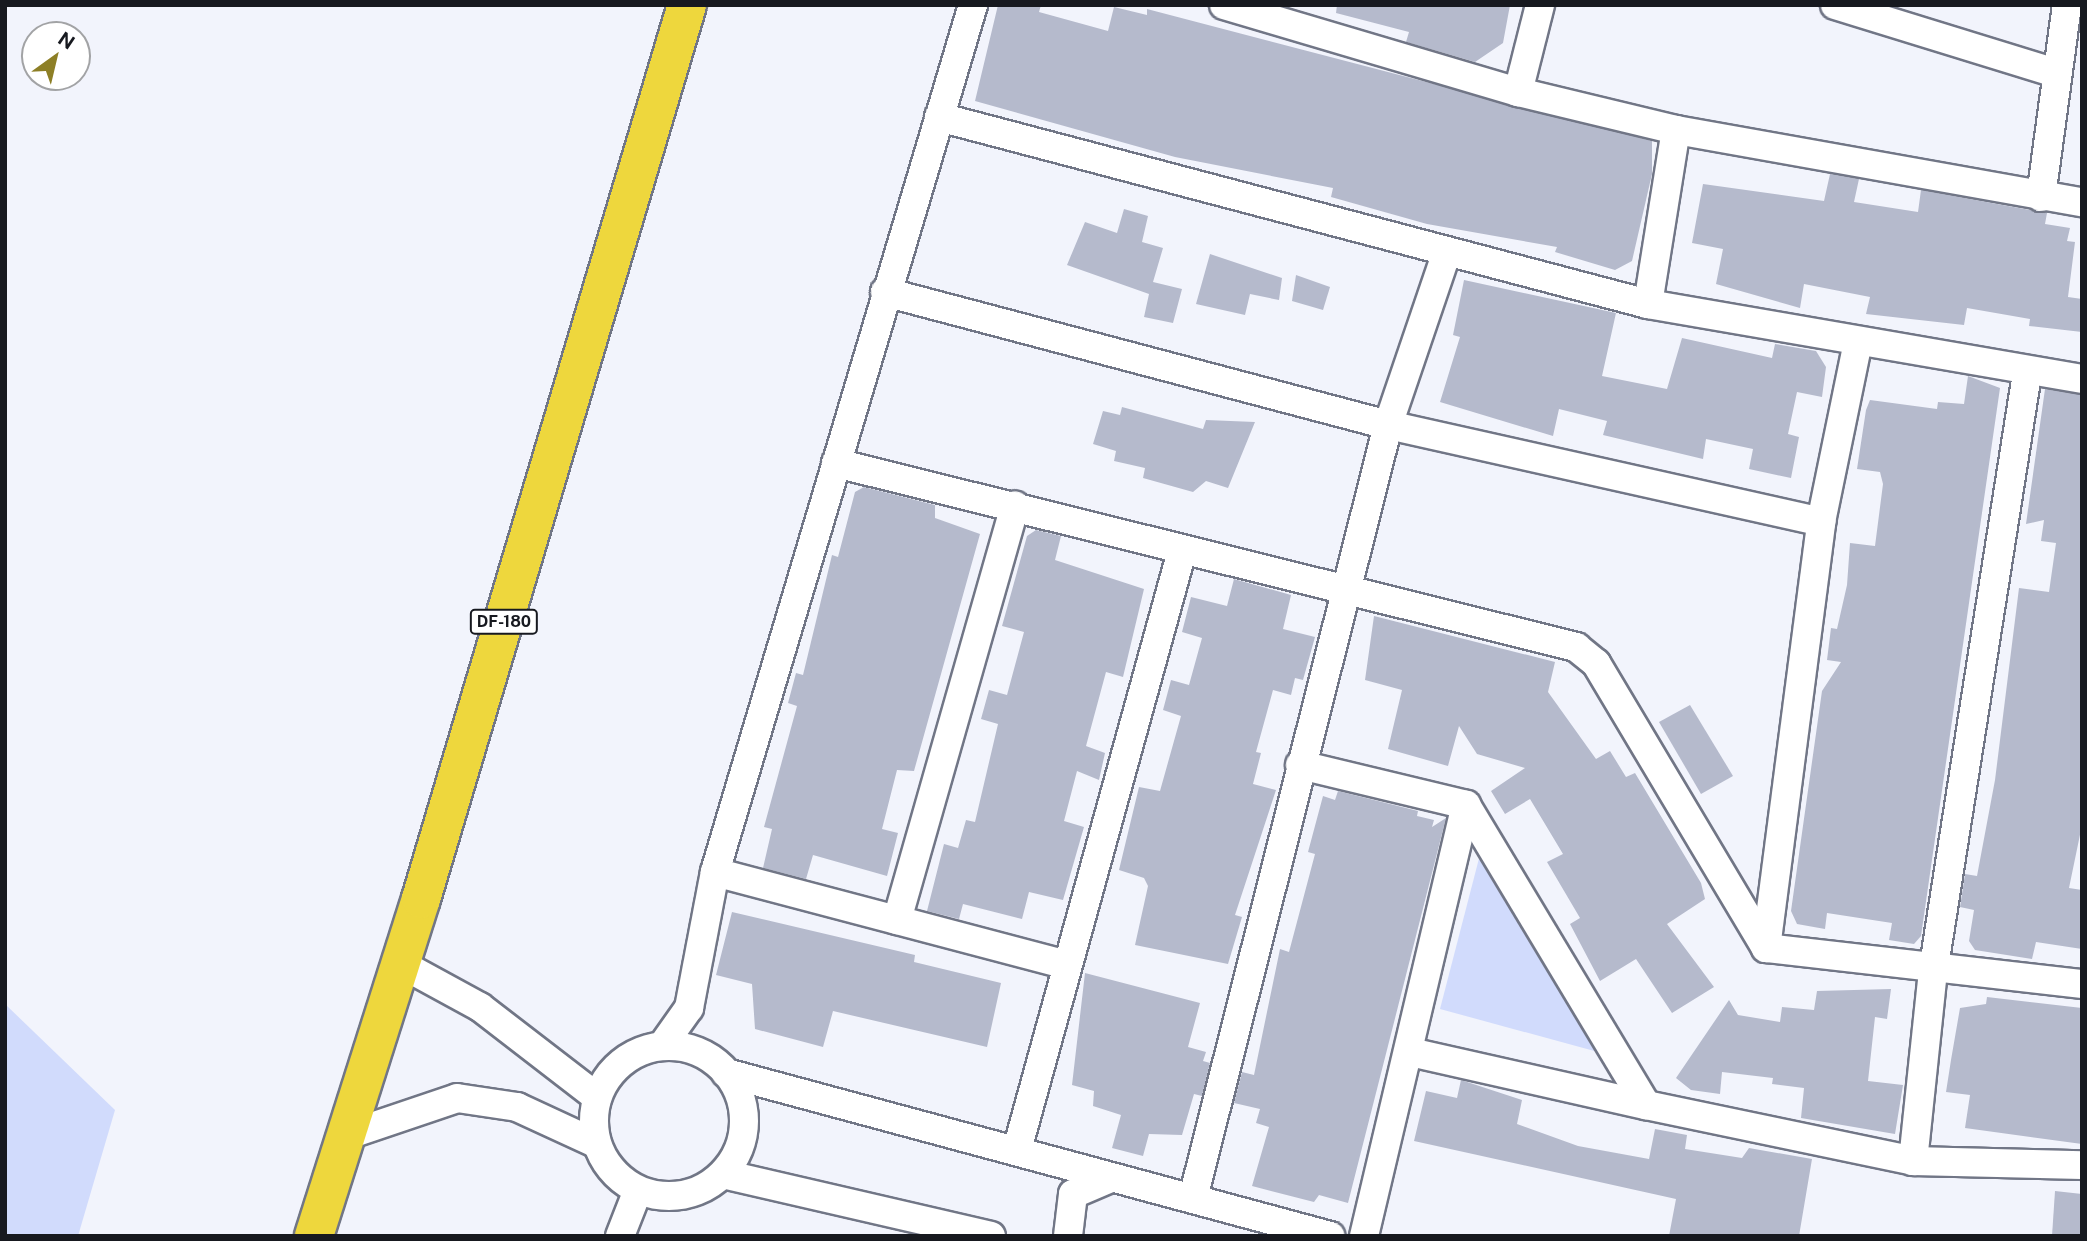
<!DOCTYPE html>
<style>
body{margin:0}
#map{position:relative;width:2087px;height:1241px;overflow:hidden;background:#f2f4fc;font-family:"Public Sans",sans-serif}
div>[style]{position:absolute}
.green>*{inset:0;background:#d1dbfc}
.building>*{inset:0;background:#b5bacc}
.roads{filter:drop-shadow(2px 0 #717686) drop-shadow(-2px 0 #717686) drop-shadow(0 2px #717686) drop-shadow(0 -2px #717686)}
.minor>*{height:28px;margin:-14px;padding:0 14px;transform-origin:14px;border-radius:14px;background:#fff}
.minor>.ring{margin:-14px;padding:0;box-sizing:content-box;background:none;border:28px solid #fff;border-radius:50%}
.highway>*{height:38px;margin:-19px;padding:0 19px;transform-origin:19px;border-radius:19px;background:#eed73d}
span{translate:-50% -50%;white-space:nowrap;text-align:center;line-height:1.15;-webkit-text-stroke:6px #fff;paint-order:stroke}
.shield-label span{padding:2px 5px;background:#fff;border:2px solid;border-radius:5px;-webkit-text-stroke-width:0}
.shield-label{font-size:16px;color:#17191f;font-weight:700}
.frame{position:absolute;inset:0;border:7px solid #17191f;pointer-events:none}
.north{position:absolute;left:21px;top:21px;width:70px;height:70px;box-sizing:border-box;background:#fff;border:2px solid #a2a3a5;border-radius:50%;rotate:34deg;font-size:19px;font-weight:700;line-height:28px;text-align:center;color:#17191f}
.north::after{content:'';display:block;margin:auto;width:24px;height:32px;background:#8d7f26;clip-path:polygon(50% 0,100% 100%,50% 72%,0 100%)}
</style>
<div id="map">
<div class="green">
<div style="clip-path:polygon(1483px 843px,1598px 1052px,1440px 1009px)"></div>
<div style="clip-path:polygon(5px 1004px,115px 1110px,78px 1236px,5px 1236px)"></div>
</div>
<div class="building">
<div style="clip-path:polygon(998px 5px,1041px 5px,1039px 12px,1108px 31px,1114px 7px,1147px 15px,1147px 9px,1652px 141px,1652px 174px,1632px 261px,1615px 270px,1555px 252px,1557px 247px,1427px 224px,1331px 197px,1333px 188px,1175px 157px,975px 101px)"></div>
<div style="clip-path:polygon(1337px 5px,1510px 5px,1503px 43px,1475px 62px,1406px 42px,1409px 32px,1336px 13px)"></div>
<div style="clip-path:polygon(1830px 174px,1859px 179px,1854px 202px,1918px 212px,1921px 190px,2047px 213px,2045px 224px,2070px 228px,2067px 241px,2075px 242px,2068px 297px,2082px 299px,2082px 332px,2029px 326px,2030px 319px,1967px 308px,1964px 325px,1866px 314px,1870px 297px,1804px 284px,1800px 308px,1716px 284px,1723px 249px,1692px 243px,1703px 184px,1824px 201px)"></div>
<div style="clip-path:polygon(1124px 209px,1148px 216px,1142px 242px,1163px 248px,1153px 282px,1182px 289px,1173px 323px,1144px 317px,1149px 294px,1067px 265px,1085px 222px,1117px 233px)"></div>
<div style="clip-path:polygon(1210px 254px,1282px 278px,1279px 300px,1250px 294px,1245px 315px,1196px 304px)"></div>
<div style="clip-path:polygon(1296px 275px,1330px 287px,1323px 310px,1292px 301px)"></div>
<div style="clip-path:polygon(1464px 280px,1616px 313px,1602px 376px,1667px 389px,1682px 338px,1772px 358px,1775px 344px,1816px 351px,1826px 367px,1822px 397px,1797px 392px,1788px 434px,1799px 437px,1791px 478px,1749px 469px,1753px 449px,1706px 439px,1703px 459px,1603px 435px,1607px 421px,1559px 409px,1553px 436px,1440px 402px,1460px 337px,1453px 335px)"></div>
<div style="clip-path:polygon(1968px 376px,2000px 388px,1921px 936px,1914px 944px,1889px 940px,1892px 923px,1827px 913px,1825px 929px,1797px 924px,1791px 911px,1822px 691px,1841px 662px,1827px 660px,1831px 628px,1837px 629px,1847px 585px,1850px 543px,1875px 546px,1883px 484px,1880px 472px,1857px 469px,1866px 410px,1870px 400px,1937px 409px,1938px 402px,1964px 404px)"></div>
<div style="clip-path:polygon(2045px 389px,2082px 395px,2082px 825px,2069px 888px,2082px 890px,2082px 949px,2036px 942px,2032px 959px,1975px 950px,1969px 941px,1974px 910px,1960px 907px,1965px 874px,1977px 876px,1995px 780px,2019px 588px,2049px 592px,2056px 543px,2041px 541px,2044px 520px,2026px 524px)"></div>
<div style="clip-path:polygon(1122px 407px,1203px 429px,1206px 420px,1255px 422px,1228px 488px,1206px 481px,1193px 492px,1143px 478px,1145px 468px,1114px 461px,1116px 451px,1093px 444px,1103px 411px,1120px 415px)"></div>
<div style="clip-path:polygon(864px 487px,935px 505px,935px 518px,980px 534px,914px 771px,897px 770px,882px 829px,898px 833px,887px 876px,813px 855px,806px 879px,763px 868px,772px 829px,764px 827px,797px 706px,788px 703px,796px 673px,803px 675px,832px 555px,838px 557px,855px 492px)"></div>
<div style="clip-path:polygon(1036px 530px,1061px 536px,1055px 560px,1144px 589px,1123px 677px,1106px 672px,1086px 746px,1105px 753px,1099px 780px,1077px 771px,1064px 821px,1084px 827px,1063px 900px,1029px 892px,1022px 919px,963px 904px,959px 919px,927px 911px,944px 844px,958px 848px,966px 820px,975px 822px,998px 724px,981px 719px,989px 690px,1007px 695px,1024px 632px,1002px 626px,1027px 536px)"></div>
<div style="clip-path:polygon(1234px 579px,1291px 595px,1283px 629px,1315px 637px,1303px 680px,1295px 678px,1291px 695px,1273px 690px,1256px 752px,1261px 753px,1253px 784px,1276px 790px,1235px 915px,1242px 917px,1228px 964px,1135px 945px,1148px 886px,1144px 878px,1119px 870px,1139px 787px,1160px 791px,1181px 716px,1163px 710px,1171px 680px,1189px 685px,1202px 638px,1182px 632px,1191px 597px,1227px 606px)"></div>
<div style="clip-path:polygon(1374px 616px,1555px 662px,1548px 692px,1596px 759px,1610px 751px,1626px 777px,1635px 773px,1701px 883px,1705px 899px,1667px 924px,1714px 987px,1672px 1013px,1636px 959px,1600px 981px,1570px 924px,1580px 918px,1547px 862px,1563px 854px,1530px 799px,1505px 814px,1491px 791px,1525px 768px,1477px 754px,1459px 726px,1448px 766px,1388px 749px,1402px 690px,1365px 680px)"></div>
<div style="clip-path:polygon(1690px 705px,1733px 776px,1701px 794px,1659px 722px)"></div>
<div style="clip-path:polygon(1338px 791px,1418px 811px,1417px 816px,1434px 820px,1432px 827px,1446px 818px,1348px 1203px,1319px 1195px,1314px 1202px,1252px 1186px,1269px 1127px,1256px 1123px,1260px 1109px,1234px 1103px,1242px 1072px,1254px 1075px,1280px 949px,1289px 952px,1315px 854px,1308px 852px,1323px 796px,1335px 800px)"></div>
<div style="clip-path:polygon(732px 912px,915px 955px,914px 962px,1001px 983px,987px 1047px,833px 1011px,823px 1047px,755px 1029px,752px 984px,716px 975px)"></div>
<div style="clip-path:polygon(1085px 973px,1200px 1003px,1188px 1047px,1206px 1052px,1203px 1061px,1210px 1063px,1202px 1096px,1194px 1094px,1182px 1135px,1149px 1134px,1143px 1156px,1112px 1148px,1121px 1115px,1093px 1106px,1094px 1091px,1072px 1085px)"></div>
<div style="clip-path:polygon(1891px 989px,1887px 1019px,1875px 1017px,1868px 1081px,1903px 1085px,1895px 1134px,1801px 1118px,1804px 1088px,1772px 1084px,1773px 1078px,1722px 1072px,1720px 1094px,1691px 1090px,1676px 1078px,1729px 1000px,1738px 1015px,1780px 1022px,1782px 1007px,1814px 1010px,1817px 991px)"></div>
<div style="clip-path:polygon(1987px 997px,2082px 1008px,2082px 1144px,1965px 1128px,1970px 1095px,1946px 1092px,1951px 1060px,1960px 1008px,1986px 1004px)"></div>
<div style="clip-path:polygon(1461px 1080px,1522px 1100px,1517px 1124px,1578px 1146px,1649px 1159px,1655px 1129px,1687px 1135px,1685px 1149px,1742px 1158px,1749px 1148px,1812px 1159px,1799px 1236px,1669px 1236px,1676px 1199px,1414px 1141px,1426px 1091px,1457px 1098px)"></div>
<div style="clip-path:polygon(2055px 1191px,2082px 1194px,2082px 1236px,2052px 1236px)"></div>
</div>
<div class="roads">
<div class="minor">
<div style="left:1224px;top:5px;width:307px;rotate:16.5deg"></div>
<div style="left:1518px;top:92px;width:163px;rotate:13.5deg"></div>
<div style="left:1676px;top:130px;width:412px;rotate:10.1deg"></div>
<div style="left:1835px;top:5px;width:231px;rotate:17.1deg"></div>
<div style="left:1518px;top:92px;width:90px;rotate:-75.8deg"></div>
<div style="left:939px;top:117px;width:733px;rotate:14.78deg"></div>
<div style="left:1648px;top:304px;width:440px;rotate:9.8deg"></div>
<div style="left:2041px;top:197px;width:194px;rotate:-82.3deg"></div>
<div style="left:885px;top:292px;width:520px;rotate:14.81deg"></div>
<div style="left:1388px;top:425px;width:444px;rotate:12.6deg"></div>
<div style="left:1648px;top:304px;width:176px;rotate:-80.9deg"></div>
<div style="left:836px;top:463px;width:763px;rotate:13.96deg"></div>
<div style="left:1576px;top:647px;width:26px;rotate:39deg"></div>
<div style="left:1596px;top:663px;width:332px;rotate:59.2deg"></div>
<div style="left:1766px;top:948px;width:318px;rotate:6.5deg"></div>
<div style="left:1300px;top:765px;width:171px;rotate:13.5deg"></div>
<div style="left:1466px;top:805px;width:350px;rotate:59deg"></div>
<div style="left:1646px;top:1105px;width:273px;rotate:11.8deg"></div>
<div style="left:1913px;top:1161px;width:169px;rotate:1.4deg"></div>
<div style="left:715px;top:872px;width:364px;rotate:14.8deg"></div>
<div style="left:897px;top:920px;width:431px;rotate:-74.1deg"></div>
<div style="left:1766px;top:948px;width:430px;rotate:-82.6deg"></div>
<div style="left:1821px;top:522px;width:184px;rotate:-78.4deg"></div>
<div style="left:401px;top:964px;width:90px;rotate:28.6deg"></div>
<div style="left:480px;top:1007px;width:148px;rotate:37.6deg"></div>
<div style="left:662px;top:1046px;width:47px;rotate:-54.6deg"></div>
<div style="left:689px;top:1008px;width:138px;rotate:-79.2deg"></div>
<div style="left:715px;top:872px;width:905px;rotate:-73.43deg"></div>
<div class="ring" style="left:594px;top:1046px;width:122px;height:122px"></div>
<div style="left:1410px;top:1052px;width:242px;rotate:12.7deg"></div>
<div style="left:726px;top:1073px;width:626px;rotate:15.1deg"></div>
<div style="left:345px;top:1136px;width:118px;rotate:-18.7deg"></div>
<div style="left:457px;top:1098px;width:61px;rotate:8.5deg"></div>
<div style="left:517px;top:1107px;width:88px;rotate:24.8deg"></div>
<div style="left:1017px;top:1150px;width:621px;rotate:-74.6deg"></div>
<div style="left:1913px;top:1161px;width:190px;rotate:-84deg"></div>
<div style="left:1933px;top:972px;width:605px;rotate:-81.07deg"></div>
<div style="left:723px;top:1174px;width:275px;rotate:13deg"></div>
<div style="left:1193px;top:1198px;width:797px;rotate:-75.84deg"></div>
<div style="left:1388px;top:425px;width:180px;rotate:-71.2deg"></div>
<div style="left:620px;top:1236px;width:49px;rotate:-68.6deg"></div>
<div style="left:1068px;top:1236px;width:42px;rotate:-83.2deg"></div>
<div style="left:1073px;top:1194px;width:39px;rotate:-23deg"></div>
<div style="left:1364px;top:1236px;width:443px;rotate:-76.7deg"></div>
</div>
<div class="highway">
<div style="left:314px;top:1236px;width:354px;rotate:-72.4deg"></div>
<div style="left:421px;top:899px;width:933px;rotate:-73.43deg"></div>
</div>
</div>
<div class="shield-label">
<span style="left:504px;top:622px">DF-180</span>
</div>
<div class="frame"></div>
<div class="north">N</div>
</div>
